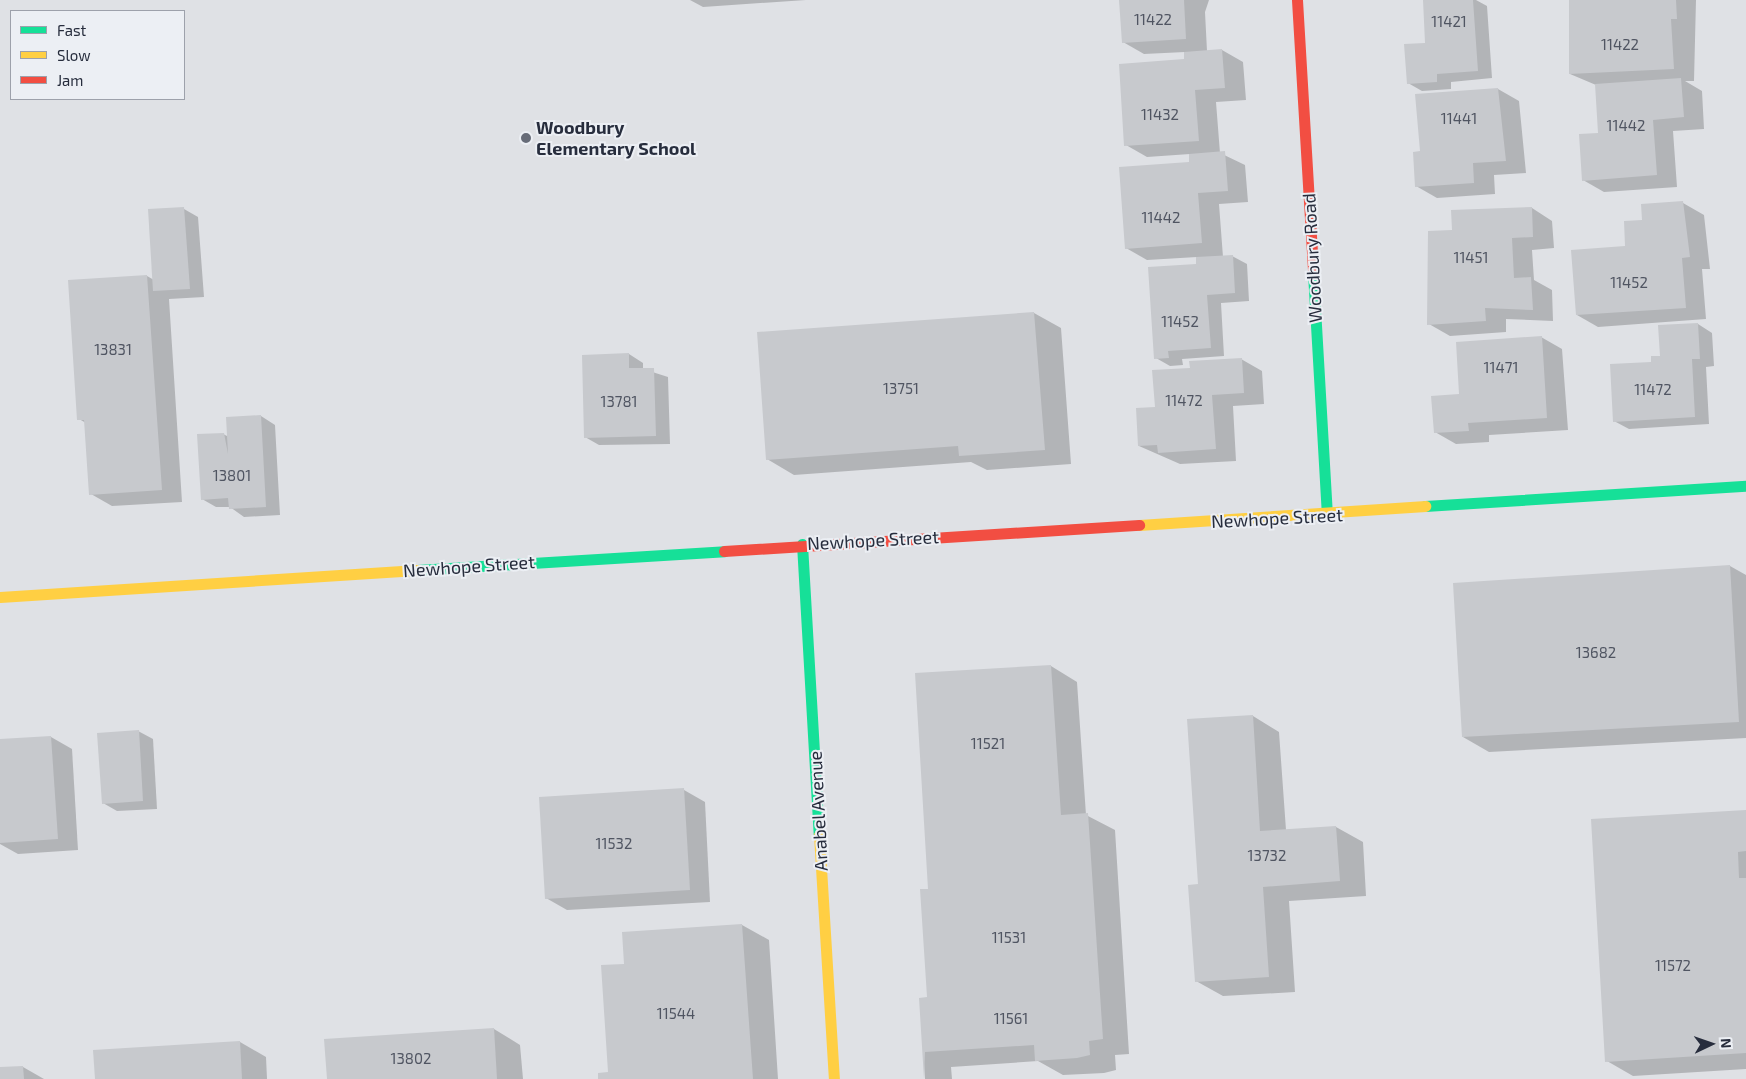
<!DOCTYPE html>
<style>
body{margin:0}
#map{position:relative;width:1746px;height:1079px;overflow:hidden;background:#dfe1e5;font-family:"Exo 2",sans-serif}
div>[style]{position:absolute}
.shadow>*{inset:0;background:#0003}
.building>*{inset:0;background:#c7c9cd}
.fast>*{height:11px;margin:-5.5px;padding:0 5.5px;transform-origin:5.5px;border-radius:5.5px;background:#16e098}
.slow>*{height:11px;margin:-5.5px;padding:0 5.5px;transform-origin:5.5px;border-radius:5.5px;background:#ffcf43}
.jam>*{height:11px;margin:-5.5px;padding:0 5.5px;transform-origin:5.5px;border-radius:5.5px;background:#f24e42}
.dots>*{width:14px;height:14px;translate:-50% -50%;box-sizing:border-box;border:2px solid #eceff4;border-radius:50%}
span{translate:-50% -50%;white-space:nowrap;text-align:center;line-height:1.15;-webkit-text-stroke:4px #eceff4;paint-order:stroke}
.number-label{font-size:15px;color:#505562}
.number-label span{-webkit-text-stroke-width:0}
.poi-label{font-size:18px;color:#272d3d;font-weight:700}
.left{translate:0 -50%;text-align:left}
.street-label{font-size:18px;color:#272d3d}
.legend{position:absolute;left:10px;top:10px;width:175px;height:90px;box-sizing:border-box;background:#eceff4;border:1px solid #9da1ab;margin:0;padding:6px 9px;list-style:none;font-size:15px;color:#272d3d}
.legend li{display:flex;align-items:center;gap:10px;height:25px}
.legend b{width:25px;border:1px solid #9da1ab}
.north{position:absolute;left:1686px;top:1019px;width:50px;height:50px;-webkit-text-stroke:4px #eceff4;paint-order:stroke;rotate:87deg;font-size:14px;font-weight:700;line-height:20px;text-align:center;color:#272d3d}
.north::after{content:'';display:block;margin:auto;width:18px;height:22px;background:#272d3d;clip-path:polygon(50% 0,100% 100%,50% 72%,0 100%)}
</style>
<div id="map">
<div class="shadow">
<div style="clip-path:polygon(690px 0,806px 0,703px 7px)"></div>
<div style="clip-path:polygon(1120px 0,1209px 0,1205px 12px,1207px 51px,1222px 50px,1243px 62px,1246px 100px,1216px 102px,1220px 153px,1245px 165px,1248px 202px,1219px 204px,1223px 257px,1232px 256px,1247px 264px,1249px 301px,1221px 303px,1224px 356px,1182px 359px,1183px 365px,1170px 366px,1156px 358px,1198px 265px,1197px 257px,1147px 260px,1126px 248px,1190px 163px,1190px 154px,1147px 157px,1126px 145px,1186px 61px,1185px 52px,1144px 54px,1123px 42px)"></div>
<div style="clip-path:polygon(1435px 0,1476px 0,1487px 6px,1492px 78px,1451px 82px,1451px 89px,1422px 91px,1408px 83px,1426px 44px)"></div>
<div style="clip-path:polygon(1570px 0,1696px 0,1694px 81px,1685px 81px,1702px 91px,1704px 129px,1673px 131px,1677px 187px,1604px 192px,1583px 180px,1600px 134px,1596px 85px,1570px 74px)"></div>
<div style="clip-path:polygon(1498px 89px,1519px 101px,1526px 173px,1494px 175px,1495px 194px,1437px 198px,1416px 186px,1421px 153px)"></div>
<div style="clip-path:polygon(1683px 203px,1704px 215px,1710px 269px,1702px 269px,1706px 319px,1598px 327px,1577px 315px,1643px 221px)"></div>
<div style="clip-path:polygon(1532px 208px,1552px 221px,1554px 248px,1532px 250px,1534px 280px,1552px 290px,1553px 321px,1506px 319px,1506px 332px,1450px 336px,1429px 324px,1454px 231px)"></div>
<div style="clip-path:polygon(184px 209px,198px 217px,204px 297px,169px 299px,182px 502px,112px 506px,91px 494px,86px 423px,79px 419px,147px 276px,154px 280px)"></div>
<div style="clip-path:polygon(1034px 313px,1061px 328px,1071px 464px,987px 470px,971px 462px,794px 475px,767px 459px,758px 333px)"></div>
<div style="clip-path:polygon(1698px 324px,1712px 333px,1714px 366px,1706px 367px,1709px 424px,1629px 429px,1614px 421px,1661px 357px,1659px 326px)"></div>
<div style="clip-path:polygon(1541px 337px,1562px 349px,1568px 430px,1489px 435px,1489px 442px,1456px 444px,1435px 432px,1460px 395px)"></div>
<div style="clip-path:polygon(629px 354px,643px 363px,643px 369px,668px 377px,670px 444px,599px 445px,585px 437px)"></div>
<div style="clip-path:polygon(1241px 359px,1262px 371px,1264px 404px,1233px 406px,1236px 461px,1180px 464px,1139px 446px,1156px 408px,1191px 369px)"></div>
<div style="clip-path:polygon(261px 416px,275px 425px,280px 515px,244px 517px,230px 507px,216px 507px,202px 499px,223px 434px,227px 436px,227px 418px)"></div>
<div style="clip-path:polygon(1730px 566px,1746px 575px,1746px 738px,1489px 752px,1463px 737px)"></div>
<div style="clip-path:polygon(1051px 666px,1077px 682px,1086px 815px,1115px 830px,1129px 1054px,1115px 1055px,1116px 1070px,1104px 1073px,1063px 1075px,1038px 1061px,951px 1067px,952px 1079px,925px 1079px,920px 999px,928px 998px,929px 890px)"></div>
<div style="clip-path:polygon(1253px 716px,1279px 732px,1286px 830px,1336px 827px,1363px 842px,1366px 896px,1289px 901px,1295px 992px,1223px 996px,1196px 981px,1199px 885px)"></div>
<div style="clip-path:polygon(138px 731px,153px 739px,157px 809px,117px 811px,103px 803px)"></div>
<div style="clip-path:polygon(51px 737px,72px 749px,78px 850px,18px 854px,0 844px,0 740px)"></div>
<div style="clip-path:polygon(684px 790px,705px 802px,710px 902px,567px 910px,546px 898px)"></div>
<div style="clip-path:polygon(1746px 811px,1746px 1069px,1633px 1076px,1607px 1061px)"></div>
<div style="clip-path:polygon(742px 925px,769px 940px,778px 1079px,599px 1079px,609px 1073px,626px 965px)"></div>
<div style="clip-path:polygon(494px 1029px,520px 1045px,523px 1079px,328px 1079px)"></div>
<div style="clip-path:polygon(240px 1042px,266px 1057px,267px 1079px,96px 1079px)"></div>
<div style="clip-path:polygon(23px 1067px,44px 1079px,0 1079px,0 1068px)"></div>
</div>
<div class="building">
<div style="clip-path:polygon(1119px 0,1184px 0,1186px 39px,1122px 43px)"></div>
<div style="clip-path:polygon(1423px 0,1473px 0,1478px 71px,1437px 74px,1437px 82px,1407px 84px,1404px 44px,1425px 43px)"></div>
<div style="clip-path:polygon(1569px 0,1676px 0,1677px 19px,1671px 19px,1674px 69px,1569px 74px)"></div>
<div style="clip-path:polygon(1222px 49px,1225px 88px,1195px 90px,1199px 141px,1124px 146px,1119px 64px,1184px 59px,1184px 52px)"></div>
<div style="clip-path:polygon(1681px 78px,1684px 117px,1653px 120px,1657px 175px,1582px 181px,1579px 134px,1598px 133px,1595px 84px)"></div>
<div style="clip-path:polygon(1498px 88px,1506px 161px,1473px 163px,1474px 183px,1415px 187px,1413px 152px,1420px 151px,1415px 94px)"></div>
<div style="clip-path:polygon(1225px 151px,1228px 191px,1198px 193px,1202px 243px,1125px 249px,1119px 167px,1189px 162px,1189px 154px)"></div>
<div style="clip-path:polygon(1683px 201px,1690px 257px,1682px 258px,1686px 308px,1576px 315px,1571px 250px,1625px 246px,1624px 221px,1642px 220px,1641px 204px)"></div>
<div style="clip-path:polygon(184px 207px,190px 289px,153px 291px,148px 209px)"></div>
<div style="clip-path:polygon(1532px 207px,1533px 237px,1512px 238px,1514px 278px,1531px 277px,1533px 310px,1485px 308px,1486px 321px,1427px 325px,1428px 231px,1452px 230px,1451px 210px)"></div>
<div style="clip-path:polygon(1233px 255px,1235px 293px,1207px 295px,1211px 348px,1168px 351px,1169px 358px,1154px 359px,1148px 267px,1196px 264px,1196px 257px)"></div>
<div style="clip-path:polygon(147px 275px,162px 490px,89px 495px,84px 420px,77px 420px,68px 280px)"></div>
<div style="clip-path:polygon(1034px 312px,1045px 450px,959px 456px,958px 446px,766px 460px,757px 332px)"></div>
<div style="clip-path:polygon(1698px 323px,1700px 359px,1692px 359px,1695px 417px,1613px 422px,1610px 364px,1651px 362px,1651px 356px,1660px 356px,1658px 325px)"></div>
<div style="clip-path:polygon(1542px 336px,1547px 418px,1468px 423px,1469px 431px,1434px 433px,1431px 396px,1459px 394px,1456px 342px)"></div>
<div style="clip-path:polygon(629px 353px,629px 368px,654px 368px,656px 436px,584px 438px,582px 355px)"></div>
<div style="clip-path:polygon(1242px 358px,1244px 393px,1212px 395px,1216px 449px,1158px 453px,1157px 445px,1138px 446px,1136px 408px,1155px 407px,1152px 370px,1190px 368px,1189px 361px)"></div>
<div style="clip-path:polygon(261px 415px,266px 507px,229px 509px,228px 498px,201px 500px,197px 434px,224px 433px,228px 454px,226px 417px)"></div>
<div style="clip-path:polygon(1730px 565px,1739px 722px,1462px 737px,1453px 583px)"></div>
<div style="clip-path:polygon(1051px 665px,1061px 815px,1088px 813px,1103px 1039px,1089px 1041px,1090px 1055px,1077px 1058px,1035px 1061px,1034px 1045px,925px 1052px,924px 1079px,919px 998px,927px 997px,920px 889px,928px 889px,915px 673px)"></div>
<div style="clip-path:polygon(1253px 715px,1260px 831px,1336px 826px,1340px 881px,1263px 887px,1269px 977px,1195px 982px,1188px 885px,1198px 884px,1187px 719px)"></div>
<div style="clip-path:polygon(139px 730px,143px 801px,102px 804px,97px 733px)"></div>
<div style="clip-path:polygon(51px 736px,58px 839px,0 843px,0 739px)"></div>
<div style="clip-path:polygon(684px 788px,690px 890px,545px 899px,539px 797px)"></div>
<div style="clip-path:polygon(1746px 810px,1746px 851px,1738px 852px,1739px 878px,1746px 878px,1746px 1053px,1605px 1062px,1591px 819px)"></div>
<div style="clip-path:polygon(742px 924px,753px 1079px,598px 1079px,598px 1073px,608px 1072px,601px 965px,624px 964px,622px 932px)"></div>
<div style="clip-path:polygon(494px 1028px,497px 1079px,327px 1079px,324px 1039px)"></div>
<div style="clip-path:polygon(240px 1041px,242px 1079px,95px 1079px,93px 1050px)"></div>
<div style="clip-path:polygon(23px 1066px,24px 1079px,0 1079px,0 1067px)"></div>
</div>
<div class="fast">
<div style="left:1313px;top:273px;width:243px;rotate:86.7deg"></div>
<div style="left:1425px;top:506px;width:322px;rotate:-3.6deg"></div>
<div style="left:802px;top:544px;width:291px;rotate:86.7deg"></div>
<div style="left:417px;top:570px;width:308px;rotate:-3.5deg"></div>
</div>
<div class="slow">
<div style="left:1139px;top:525px;width:287px;rotate:-3.8deg"></div>
<div style="left:0;top:597px;width:418px;rotate:-3.7deg"></div>
<div style="left:819px;top:835px;width:244px;rotate:86.5deg"></div>
</div>
<div class="jam">
<div style="left:1297px;top:0;width:273px;rotate:86.6deg"></div>
<div style="left:724px;top:551px;width:416px;rotate:-3.6deg"></div>
</div>
<div class="dots">
<div style="left:526px;top:138px;background:#676c78"></div>
</div>
<div class="number-label">
<span style="left:1153px;top:20px">11422</span>
<span style="left:1449px;top:22px">11421</span>
<span style="left:1620px;top:45px">11422</span>
<span style="left:1160px;top:115px">11432</span>
<span style="left:1459px;top:119px">11441</span>
<span style="left:1626px;top:126px">11442</span>
<span style="left:1161px;top:218px">11442</span>
<span style="left:1471px;top:258px">11451</span>
<span style="left:1629px;top:283px">11452</span>
<span style="left:1180px;top:322px">11452</span>
<span style="left:113px;top:350px">13831</span>
<span style="left:1501px;top:368px">11471</span>
<span style="left:901px;top:389px">13751</span>
<span style="left:1653px;top:390px">11472</span>
<span style="left:1184px;top:401px">11472</span>
<span style="left:619px;top:402px">13781</span>
<span style="left:232px;top:476px">13801</span>
<span style="left:1596px;top:653px">13682</span>
<span style="left:988px;top:744px">11521</span>
<span style="left:614px;top:844px">11532</span>
<span style="left:1267px;top:856px">13732</span>
<span style="left:1009px;top:938px">11531</span>
<span style="left:1673px;top:966px">11572</span>
<span style="left:676px;top:1014px">11544</span>
<span style="left:1011px;top:1019px">11561</span>
<span style="left:411px;top:1059px">13802</span>
</div>
<div class="poi-label">
<span class="left" style="left:536px;top:138px">Woodbury<br>Elementary School</span>
</div>
<div class="street-label">
<span style="left:1312px;top:258px;rotate:-93deg">Woodbury Road</span>
<span style="left:1277px;top:518px;rotate:-3deg">Newhope Street</span>
<span style="left:873px;top:540px;rotate:-3deg">Newhope Street</span>
<span style="left:469px;top:566px;rotate:-4deg">Newhope Street</span>
<span style="left:818px;top:811px;rotate:-93deg">Anabel Avenue</span>
</div>
<ul class="legend">
<li><b style="height:6px;background:#16e098"></b>Fast</li>
<li><b style="height:6px;background:#ffcf43"></b>Slow</li>
<li><b style="height:6px;background:#f24e42"></b>Jam</li>
</ul>
<div class="north">N</div>
</div>
